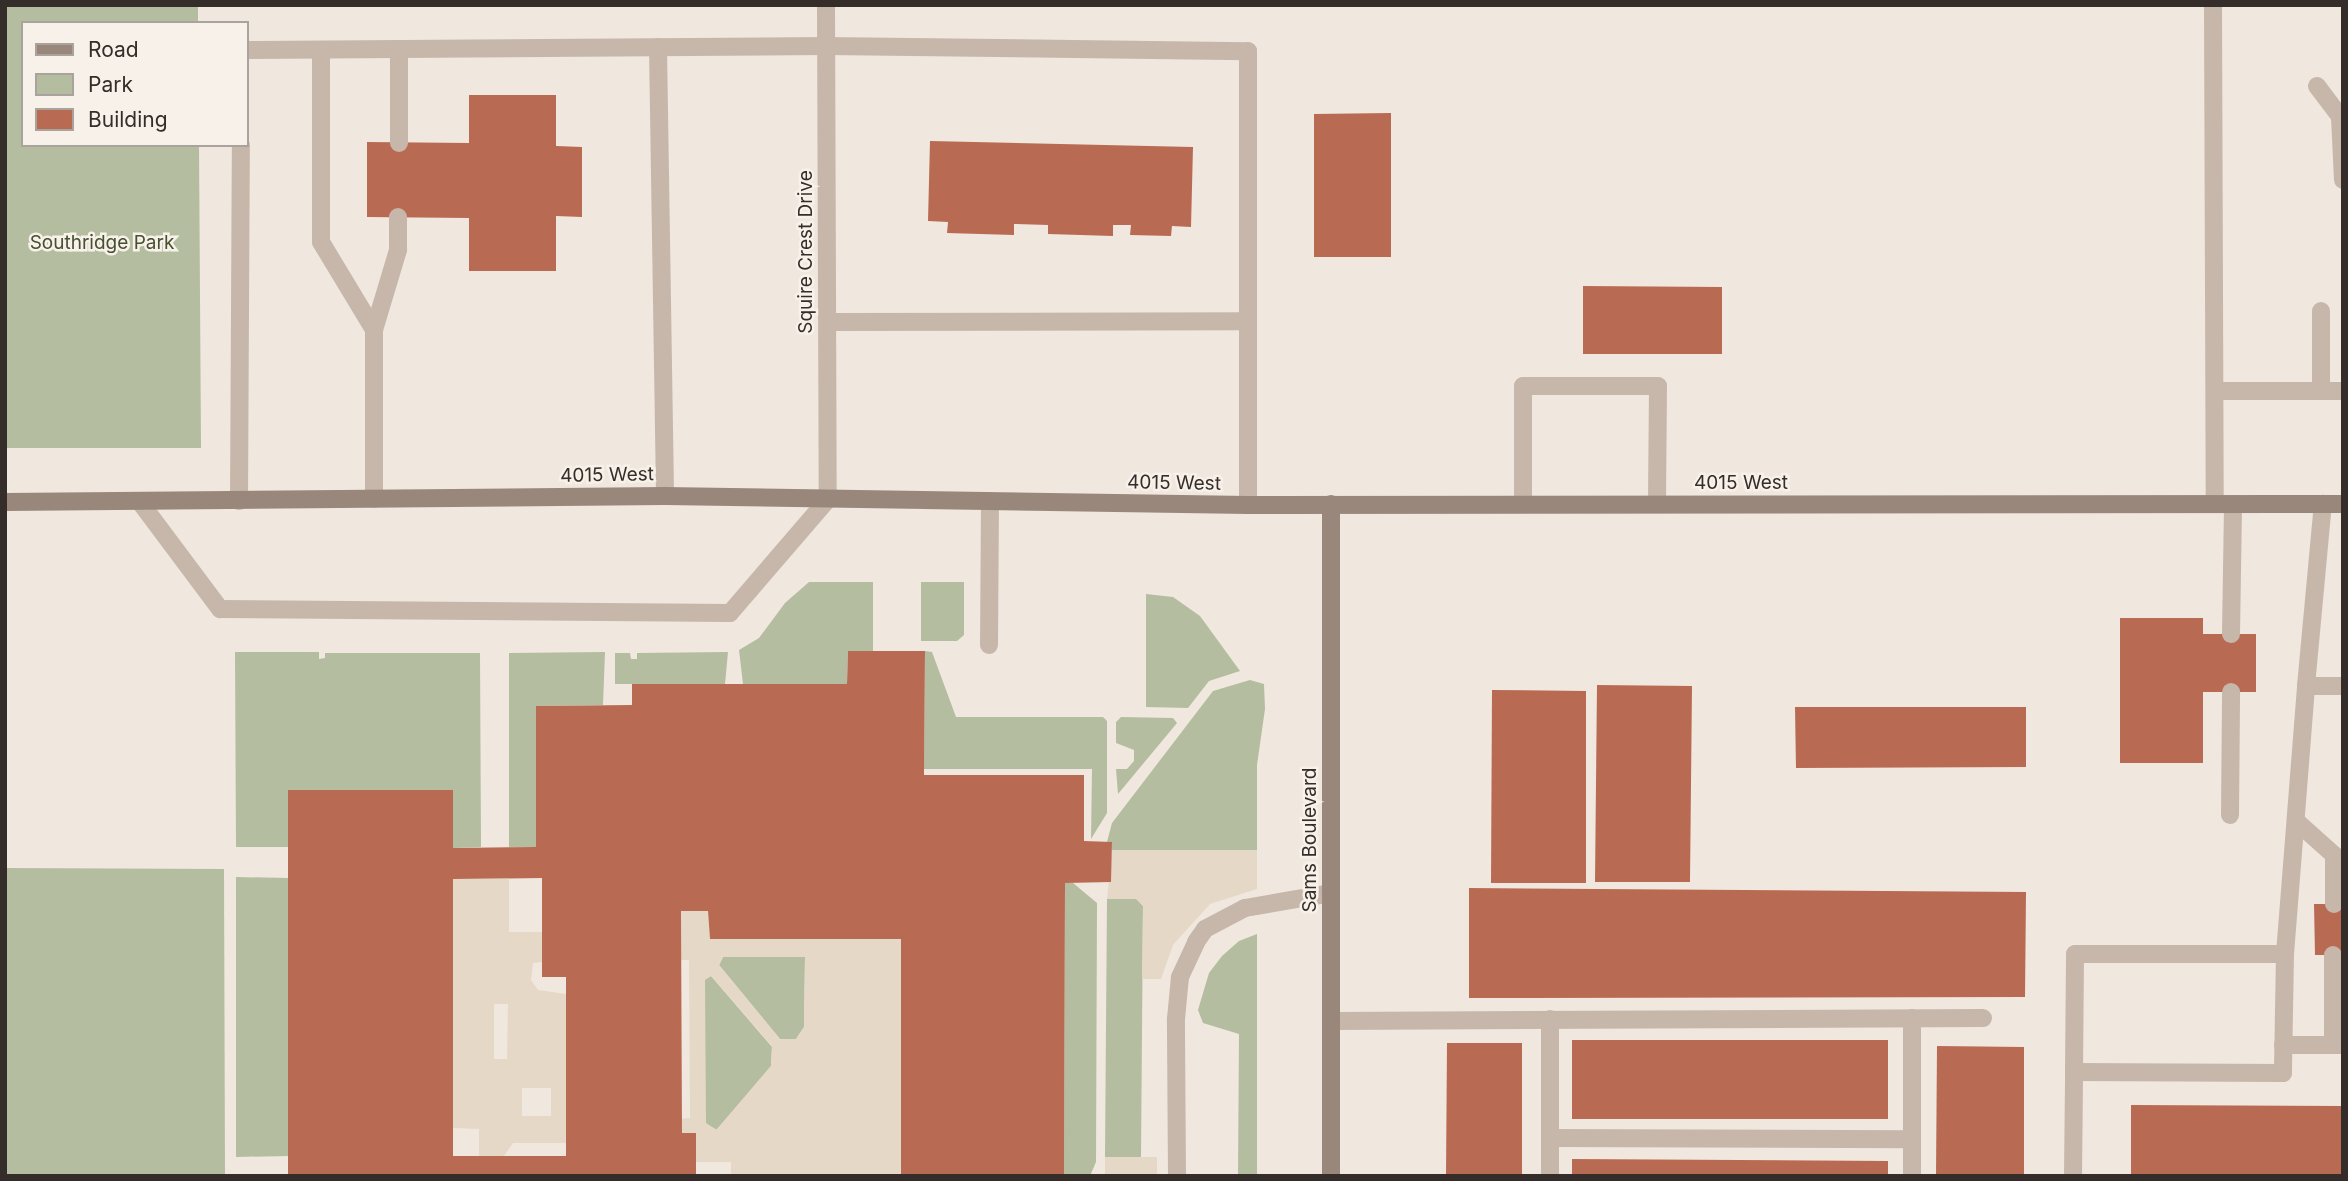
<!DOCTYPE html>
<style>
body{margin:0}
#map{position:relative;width:2348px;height:1181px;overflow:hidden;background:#f0e7de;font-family:Inter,sans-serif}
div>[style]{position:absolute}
.green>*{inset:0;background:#b4bd9f}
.plaza>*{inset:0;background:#e6d8c6}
.building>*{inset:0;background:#b96a52}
.lane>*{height:18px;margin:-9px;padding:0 9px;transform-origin:9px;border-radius:9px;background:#c7b7ab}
.street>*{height:18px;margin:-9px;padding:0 9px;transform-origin:9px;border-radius:9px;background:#c7b7ab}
.secondary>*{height:18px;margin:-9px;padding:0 9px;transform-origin:9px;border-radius:9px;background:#9a877c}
span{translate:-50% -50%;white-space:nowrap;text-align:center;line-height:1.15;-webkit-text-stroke:5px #f8f1ea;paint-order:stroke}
.park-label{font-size:19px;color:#455130}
.street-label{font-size:19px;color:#352d29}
.frame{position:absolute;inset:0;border:7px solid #352d29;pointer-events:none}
.legend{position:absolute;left:21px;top:21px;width:228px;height:126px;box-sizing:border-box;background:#f8f1ea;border:2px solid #aaa39d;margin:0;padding:9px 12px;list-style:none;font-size:21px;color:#352d29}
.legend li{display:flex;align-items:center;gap:14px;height:35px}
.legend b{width:35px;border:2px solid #aaa39d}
</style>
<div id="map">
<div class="green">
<div style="clip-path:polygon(5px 5px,198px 5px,198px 23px,23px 23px,23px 145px,199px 145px,201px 448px,5px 448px)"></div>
<div style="clip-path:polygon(809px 582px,873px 582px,873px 651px,848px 651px,847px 684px,743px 684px,739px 650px,759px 638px,785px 603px)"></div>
<div style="clip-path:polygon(921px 582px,964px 582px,964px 635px,957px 641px,921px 641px)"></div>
<div style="clip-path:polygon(1146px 594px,1173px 597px,1200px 616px,1240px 671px,1209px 681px,1188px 708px,1146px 707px)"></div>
<div style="clip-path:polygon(925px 651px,932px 652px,956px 717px,1103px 717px,1107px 721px,1107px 813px,1091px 839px,1092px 769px,924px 769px)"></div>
<div style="clip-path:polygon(235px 652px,319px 652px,319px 659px,325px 658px,325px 653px,480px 653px,481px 847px,453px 848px,453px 790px,288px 847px,236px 847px)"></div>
<div style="clip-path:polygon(605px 652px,603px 705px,536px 706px,536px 847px,509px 847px,509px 653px)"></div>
<div style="clip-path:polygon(728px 652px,725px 684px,615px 684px,615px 653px,630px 653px,631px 659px,637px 659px,637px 653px)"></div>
<div style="clip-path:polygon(1250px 680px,1264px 684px,1265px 709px,1257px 765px,1257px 850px,1112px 850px,1112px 842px,1107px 842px,1112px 823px,1213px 691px)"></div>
<div style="clip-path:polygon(1121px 717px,1173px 718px,1177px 723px,1118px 794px,1116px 769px,1127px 769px,1134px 761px,1134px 750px,1116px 743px,1116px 722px)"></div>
<div style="clip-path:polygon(5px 868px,224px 869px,225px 1176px,5px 1176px)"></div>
<div style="clip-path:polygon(236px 877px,288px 878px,288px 1156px,236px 1157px)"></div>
<div style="clip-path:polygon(1065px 883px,1073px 883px,1097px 903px,1096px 1162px,1090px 1176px,1064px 1176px)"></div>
<div style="clip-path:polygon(1107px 899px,1137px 899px,1143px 906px,1141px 1157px,1105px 1157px)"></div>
<div style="clip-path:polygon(1257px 934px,1257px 1176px,1238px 1176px,1239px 1034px,1203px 1023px,1198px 1010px,1209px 973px,1222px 956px,1239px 941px)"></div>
<div style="clip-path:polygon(723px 957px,805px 957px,804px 1027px,796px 1039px,780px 1039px,719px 965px)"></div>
<div style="clip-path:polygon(711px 976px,772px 1047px,771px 1066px,717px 1130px,705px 1123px,705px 979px)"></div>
</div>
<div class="plaza">
<div style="clip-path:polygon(1112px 850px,1257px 850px,1257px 889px,1210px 904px,1173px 945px,1161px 979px,1142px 979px,1143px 906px,1136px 899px,1107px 899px)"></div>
<div style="clip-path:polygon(evenodd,509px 878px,509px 932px,543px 932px,542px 962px,533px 963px,531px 980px,538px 990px,566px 994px,566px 1143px,513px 1143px,504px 1156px,479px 1156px,479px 1129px,453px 1128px,453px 879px,509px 878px,494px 1004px,508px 1004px,507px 1059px,494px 1059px,494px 1004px,509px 878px,522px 1088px,551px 1088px,551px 1116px,522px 1116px,522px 1088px)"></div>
<div style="clip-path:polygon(evenodd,681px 911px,708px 911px,710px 939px,901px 939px,901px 1176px,731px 1176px,731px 1162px,696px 1162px,682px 1133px,682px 1119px,690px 1118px,689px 960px,681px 960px,681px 911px,723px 957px,805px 957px,804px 1027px,796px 1039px,780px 1039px,719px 965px,723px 957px,681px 911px,711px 976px,772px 1046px,771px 1066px,716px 1130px,706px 1123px,705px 980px,711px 976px)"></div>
<div style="clip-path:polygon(1105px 1157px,1157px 1157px,1157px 1176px,1105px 1176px)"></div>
</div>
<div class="building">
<div style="clip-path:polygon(469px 95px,556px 95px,556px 146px,582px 147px,582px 217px,556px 216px,556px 271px,469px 271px,469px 218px,367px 217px,367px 142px,469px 143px)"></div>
<div style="clip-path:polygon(1391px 113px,1391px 257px,1314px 257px,1314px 114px)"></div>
<div style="clip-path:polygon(930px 141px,1193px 147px,1191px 227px,1172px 226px,1171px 236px,1130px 235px,1131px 225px,1113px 225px,1113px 236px,1048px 234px,1048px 225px,1014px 224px,1014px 235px,947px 233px,948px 222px,928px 221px)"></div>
<div style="clip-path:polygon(1583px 286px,1722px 287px,1722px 354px,1583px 354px)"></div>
<div style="clip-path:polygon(2120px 618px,2203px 618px,2203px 634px,2256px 634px,2256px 692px,2203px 692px,2203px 763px,2120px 763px)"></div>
<div style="clip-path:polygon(evenodd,848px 651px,925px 651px,924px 775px,1084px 775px,1084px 841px,1112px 842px,1111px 882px,1065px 883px,1064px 1176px,901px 1176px,901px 939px,710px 939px,708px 911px,681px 911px,682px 1133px,696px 1133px,696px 1176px,288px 1176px,288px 790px,453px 790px,453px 848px,536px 847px,536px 706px,632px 705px,632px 684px,847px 684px,848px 651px,542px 878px,542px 977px,566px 977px,566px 1156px,453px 1156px,453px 879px,542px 878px)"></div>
<div style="clip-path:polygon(1597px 685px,1692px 686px,1690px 882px,1595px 882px)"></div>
<div style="clip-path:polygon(1492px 690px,1586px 691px,1586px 883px,1491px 883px)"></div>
<div style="clip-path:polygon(1795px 707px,2026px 707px,2026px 767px,1796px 768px)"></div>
<div style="clip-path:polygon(1469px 888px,2026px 892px,2025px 997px,1469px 998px)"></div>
<div style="clip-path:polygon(2314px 904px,2343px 904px,2343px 955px,2315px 955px)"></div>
<div style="clip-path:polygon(1572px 1040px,1888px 1040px,1888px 1119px,1572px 1119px)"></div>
<div style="clip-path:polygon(1447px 1043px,1522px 1043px,1522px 1176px,1446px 1176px)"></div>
<div style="clip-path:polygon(1937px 1046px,2024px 1047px,2024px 1176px,1936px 1176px)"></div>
<div style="clip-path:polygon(2131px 1105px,2343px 1106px,2343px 1176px,2131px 1176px)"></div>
<div style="clip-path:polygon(1572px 1159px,1888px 1161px,1888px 1176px,1572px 1176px)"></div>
</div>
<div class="lane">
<div style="left:2213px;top:5px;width:499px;rotate:89.8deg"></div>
<div style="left:658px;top:47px;width:449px;rotate:89.1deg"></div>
<div style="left:247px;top:50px;width:579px;rotate:-0.4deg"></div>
<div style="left:826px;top:46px;width:422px;rotate:0.7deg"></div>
<div style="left:1248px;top:51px;width:454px;rotate:90deg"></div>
<div style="left:321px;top:50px;width:192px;rotate:90deg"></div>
<div style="left:321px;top:242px;width:103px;rotate:58.9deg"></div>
<div style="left:374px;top:330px;width:169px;rotate:90deg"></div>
<div style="left:2317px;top:86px;width:39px;rotate:53deg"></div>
<div style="left:2340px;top:117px;width:63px;rotate:87.3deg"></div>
<div style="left:399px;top:143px;width:94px;rotate:-90deg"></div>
<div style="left:2321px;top:311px;width:80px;rotate:90deg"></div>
<div style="left:2321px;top:391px;width:22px"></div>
<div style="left:828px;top:322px;width:420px;rotate:-0.1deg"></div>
<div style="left:374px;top:330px;width:84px;rotate:-73.3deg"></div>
<div style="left:398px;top:250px;width:33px;rotate:-90deg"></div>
<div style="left:2215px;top:391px;width:106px"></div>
<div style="left:239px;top:501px;width:356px;rotate:-89.7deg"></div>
<div style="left:140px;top:502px;width:134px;rotate:53.2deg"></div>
<div style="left:220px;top:609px;width:510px;rotate:0.45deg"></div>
<div style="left:730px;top:613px;width:150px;rotate:-49.3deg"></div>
<div style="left:1523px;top:504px;width:118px;rotate:-90deg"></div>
<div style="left:1523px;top:386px;width:135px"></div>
<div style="left:1658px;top:386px;width:118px;rotate:90.5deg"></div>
<div style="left:2231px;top:634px;width:130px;rotate:-89.1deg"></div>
<div style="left:989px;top:645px;width:144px;rotate:-89.6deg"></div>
<div style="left:2306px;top:686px;width:183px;rotate:-84.7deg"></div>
<div style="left:2230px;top:815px;width:123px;rotate:-89.5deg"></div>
<div style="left:2296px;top:821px;width:51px;rotate:41.8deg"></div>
<div style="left:2334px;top:855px;width:49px;rotate:90deg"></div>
<div style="left:2285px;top:954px;width:269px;rotate:-85.5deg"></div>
<div style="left:2306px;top:686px;width:37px"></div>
<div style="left:1912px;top:1018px;width:158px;rotate:90deg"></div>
<div style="left:1550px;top:1019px;width:157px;rotate:90deg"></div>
<div style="left:1331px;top:1021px;width:652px;rotate:-0.26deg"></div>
<div style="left:2283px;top:1045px;width:60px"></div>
<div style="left:2333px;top:1045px;width:90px;rotate:-90deg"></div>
<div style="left:1550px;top:1138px;width:362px;rotate:0.2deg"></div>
<div style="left:1177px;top:1176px;width:157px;rotate:-90.4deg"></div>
<div style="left:1176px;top:1019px;width:42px;rotate:-84.6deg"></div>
<div style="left:1180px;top:977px;width:38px;rotate:-65deg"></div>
<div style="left:1196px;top:942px;width:16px;rotate:-55deg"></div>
<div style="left:1205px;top:929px;width:45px;rotate:-27.7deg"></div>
<div style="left:1245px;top:908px;width:87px;rotate:-9.9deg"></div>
<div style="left:2073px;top:1176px;width:104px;rotate:-89.4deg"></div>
<div style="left:2074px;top:1072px;width:118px;rotate:-89.5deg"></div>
<div style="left:2075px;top:954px;width:210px"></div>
<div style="left:2285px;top:954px;width:119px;rotate:91deg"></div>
<div style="left:2283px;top:1073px;width:209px;rotate:-179.7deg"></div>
</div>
<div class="street">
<div style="left:826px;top:5px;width:494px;rotate:89.8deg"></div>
</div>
<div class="secondary">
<div style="left:5px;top:502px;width:660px;rotate:-0.52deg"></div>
<div style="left:665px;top:496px;width:583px;rotate:0.88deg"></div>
<div style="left:1248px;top:505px;width:1095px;rotate:-0.05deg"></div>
<div style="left:1331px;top:1176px;width:672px;rotate:-90deg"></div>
</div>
<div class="park-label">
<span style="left:102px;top:243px">Southridge Park</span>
</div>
<div class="street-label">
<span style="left:806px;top:252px;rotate:-90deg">Squire Crest Drive</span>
<span style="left:607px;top:475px;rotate:-1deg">4015 West</span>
<span style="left:1174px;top:483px;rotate:1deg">4015 West</span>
<span style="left:1741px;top:483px">4015 West</span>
<span style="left:1310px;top:840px;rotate:-90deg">Sams Boulevard</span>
</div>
<div class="frame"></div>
<ul class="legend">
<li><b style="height:9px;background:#9a877c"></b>Road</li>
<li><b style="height:19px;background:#b4bd9f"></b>Park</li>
<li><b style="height:19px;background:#b96a52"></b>Building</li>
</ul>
</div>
